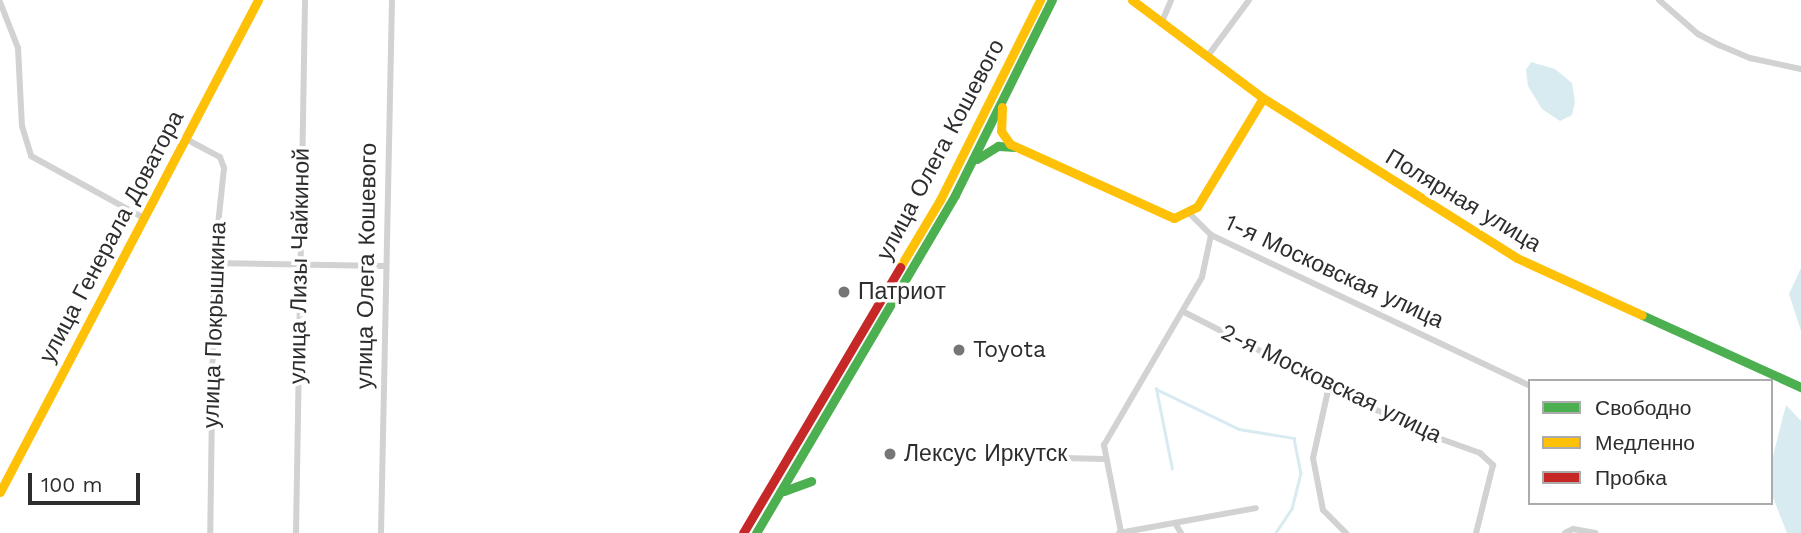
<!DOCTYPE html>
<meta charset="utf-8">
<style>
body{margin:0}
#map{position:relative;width:1801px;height:533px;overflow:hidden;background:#fff;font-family:"Work Sans",sans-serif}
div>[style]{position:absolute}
.water>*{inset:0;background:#d8ebf0}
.stream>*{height:2.5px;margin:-1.25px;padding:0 1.25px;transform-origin:1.25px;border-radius:1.25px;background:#d8ebf0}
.street>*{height:6px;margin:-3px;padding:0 3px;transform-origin:3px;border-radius:3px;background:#d2d2d2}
.fast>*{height:9px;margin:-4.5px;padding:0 4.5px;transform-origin:4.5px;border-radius:4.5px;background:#4caf50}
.slow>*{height:9px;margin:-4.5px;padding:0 4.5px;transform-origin:4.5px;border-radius:4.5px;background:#ffc107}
.jam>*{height:9px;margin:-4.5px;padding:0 4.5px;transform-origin:4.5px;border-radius:4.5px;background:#c62828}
.dots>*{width:19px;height:19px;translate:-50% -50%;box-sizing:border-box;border:4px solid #fff;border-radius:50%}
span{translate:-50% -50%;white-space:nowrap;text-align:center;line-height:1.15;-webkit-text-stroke:7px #fff;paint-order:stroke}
.street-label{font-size:23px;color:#2d2d2d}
.poi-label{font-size:23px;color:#2d2d2d}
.left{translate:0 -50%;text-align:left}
.legend{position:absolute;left:1528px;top:379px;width:245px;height:126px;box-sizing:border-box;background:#fff;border:2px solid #ababab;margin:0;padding:9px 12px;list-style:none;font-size:21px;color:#2d2d2d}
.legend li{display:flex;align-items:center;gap:14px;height:35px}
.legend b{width:35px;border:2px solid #ababab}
.scale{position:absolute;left:28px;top:473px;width:112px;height:32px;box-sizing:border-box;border:4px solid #2d2d2d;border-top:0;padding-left:9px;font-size:21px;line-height:24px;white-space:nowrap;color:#2d2d2d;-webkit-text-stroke:5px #fff;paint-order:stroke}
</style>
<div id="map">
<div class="water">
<div style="clip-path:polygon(1531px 62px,1555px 69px,1572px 83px,1575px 102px,1572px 115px,1560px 121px,1542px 109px,1528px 86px,1526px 70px)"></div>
<div style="clip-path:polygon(1801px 268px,1801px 331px,1789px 294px)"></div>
<div style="clip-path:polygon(1786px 405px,1801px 421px,1801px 533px,1787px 533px,1772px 495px,1771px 464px)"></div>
</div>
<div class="stream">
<div style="left:1172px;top:469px;width:82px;rotate:-101.3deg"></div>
<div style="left:1156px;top:389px;width:92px;rotate:25.7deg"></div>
<div style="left:1239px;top:429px;width:56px;rotate:9.3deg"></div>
<div style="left:1294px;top:438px;width:36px;rotate:79deg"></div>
<div style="left:1301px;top:473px;width:37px;rotate:104deg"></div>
<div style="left:1292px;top:509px;width:29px;rotate:124deg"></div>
</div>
<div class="street">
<div style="left:1659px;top:0;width:52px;rotate:41.1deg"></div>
<div style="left:1698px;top:34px;width:24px;rotate:28deg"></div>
<div style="left:1719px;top:45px;width:34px;rotate:23deg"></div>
<div style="left:1750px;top:58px;width:52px;rotate:12.2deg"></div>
<div style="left:0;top:2px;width:49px;rotate:68.6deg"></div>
<div style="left:18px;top:48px;width:78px;rotate:87.1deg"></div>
<div style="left:22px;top:126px;width:31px;rotate:73deg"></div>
<div style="left:31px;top:156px;width:129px;rotate:28.8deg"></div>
<div style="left:1161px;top:24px;width:26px;rotate:-67deg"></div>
<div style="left:1207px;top:57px;width:71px;rotate:-53.6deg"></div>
<div style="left:186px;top:139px;width:38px;rotate:28deg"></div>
<div style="left:220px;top:157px;width:12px;rotate:70deg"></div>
<div style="left:224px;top:168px;width:96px;rotate:96deg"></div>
<div style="left:214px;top:263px;width:270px;rotate:90.8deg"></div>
<div style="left:1190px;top:214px;width:30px;rotate:45deg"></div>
<div style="left:1211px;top:235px;width:353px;rotate:25.3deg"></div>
<div style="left:214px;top:263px;width:171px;rotate:1deg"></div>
<div style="left:1184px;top:312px;width:260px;rotate:27deg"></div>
<div style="left:1416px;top:430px;width:68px;rotate:19.8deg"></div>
<div style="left:1480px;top:453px;width:18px;rotate:43deg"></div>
<div style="left:1493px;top:465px;width:70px;rotate:104deg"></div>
<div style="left:1329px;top:386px;width:74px;rotate:102.5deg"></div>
<div style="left:1313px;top:458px;width:53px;rotate:79.1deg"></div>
<div style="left:1323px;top:510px;width:33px;rotate:45deg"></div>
<div style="left:1064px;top:458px;width:40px;rotate:1.4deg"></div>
<div style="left:1175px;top:523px;width:12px;rotate:59deg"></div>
<div style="left:1121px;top:532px;width:89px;rotate:-101.1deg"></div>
<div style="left:1104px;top:445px;width:194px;rotate:-59.7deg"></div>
<div style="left:1202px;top:277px;width:43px;rotate:-77.9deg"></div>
<div style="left:296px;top:533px;width:533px;rotate:-89.03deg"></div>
<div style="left:381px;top:533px;width:533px;rotate:-88.82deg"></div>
<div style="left:1119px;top:533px;width:139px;rotate:-10.3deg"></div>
<div style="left:1565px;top:533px;width:9px;rotate:-27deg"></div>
<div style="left:1573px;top:529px;width:23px;rotate:10deg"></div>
</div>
<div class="fast">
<div style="left:977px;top:159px;width:25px;rotate:-32deg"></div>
<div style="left:998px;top:146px;width:17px;rotate:3deg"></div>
<div style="left:1642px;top:315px;width:175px;rotate:24.4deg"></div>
<div style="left:784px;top:491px;width:29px;rotate:-20deg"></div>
<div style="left:756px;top:533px;width:392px;rotate:-59.5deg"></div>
<div style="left:955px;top:195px;width:218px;rotate:-63.6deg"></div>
</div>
<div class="slow">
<div style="left:1132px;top:0;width:164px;rotate:36.8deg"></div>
<div style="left:1263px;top:98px;width:300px;rotate:32.2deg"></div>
<div style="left:1517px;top:258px;width:137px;rotate:24.5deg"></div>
<div style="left:1002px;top:107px;width:24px;rotate:92deg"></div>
<div style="left:1001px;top:131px;width:16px;rotate:55deg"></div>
<div style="left:1010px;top:144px;width:180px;rotate:24.3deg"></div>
<div style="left:1174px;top:218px;width:25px;rotate:-26deg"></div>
<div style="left:1197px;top:207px;width:127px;rotate:-58.8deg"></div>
<div style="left:900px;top:267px;width:78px;rotate:-59.2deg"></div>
<div style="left:940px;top:200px;width:224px;rotate:-63.4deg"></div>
<div style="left:0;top:492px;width:556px;rotate:-62.33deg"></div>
</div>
<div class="jam">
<div style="left:743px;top:533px;width:309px;rotate:-59.4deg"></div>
</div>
<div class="dots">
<div style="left:844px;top:292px;background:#767676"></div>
<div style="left:959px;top:350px;background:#767676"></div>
<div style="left:890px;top:454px;background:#767676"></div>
</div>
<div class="street-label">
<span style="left:941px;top:150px;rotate:-62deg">улица Олега Кошевого</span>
<span style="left:1463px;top:201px;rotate:31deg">Полярная улица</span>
<span style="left:112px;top:237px;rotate:-62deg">улица Генерала Доватора</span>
<span style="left:300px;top:266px;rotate:-89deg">улица Лизы Чайкиной</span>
<span style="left:367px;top:266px;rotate:-89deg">улица Олега Кошевого</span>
<span style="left:1334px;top:272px;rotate:25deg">1-я Московская улица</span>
<span style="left:215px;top:325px;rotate:-88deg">улица Покрышкина</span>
<span style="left:1331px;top:384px;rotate:26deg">2-я Московская улица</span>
</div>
<div class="poi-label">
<span class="left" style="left:858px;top:292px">Патриот</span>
<span class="left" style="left:973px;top:350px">Toyota</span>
<span class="left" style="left:904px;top:454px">Лексус Иркутск</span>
</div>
<ul class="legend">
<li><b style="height:9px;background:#4caf50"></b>Свободно</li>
<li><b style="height:9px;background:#ffc107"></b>Медленно</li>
<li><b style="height:9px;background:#c62828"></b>Пробка</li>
</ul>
<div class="scale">100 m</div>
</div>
